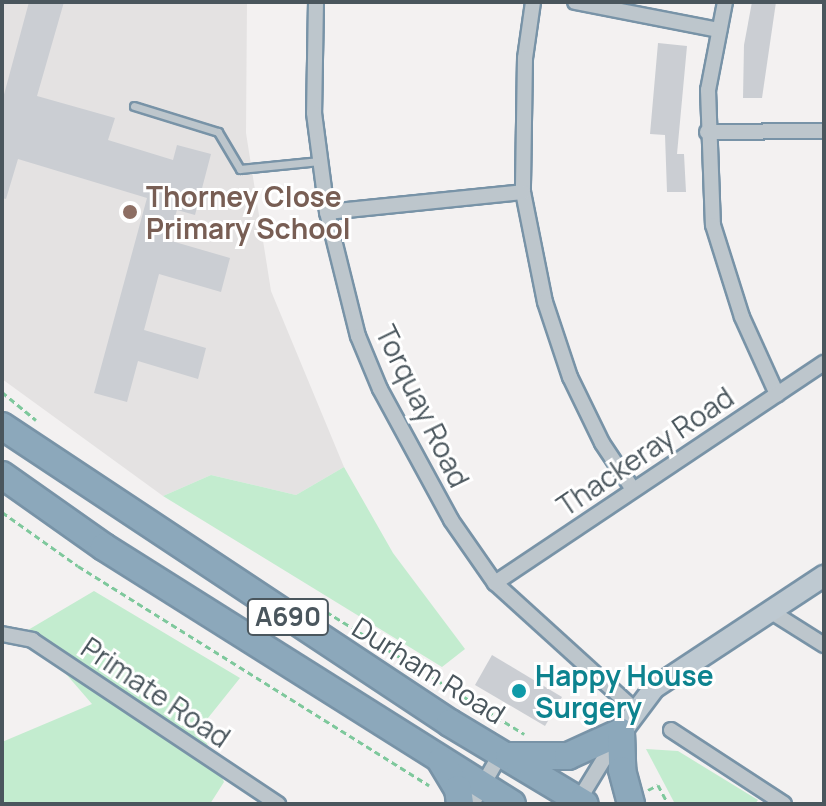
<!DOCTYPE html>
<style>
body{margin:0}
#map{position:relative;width:826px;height:806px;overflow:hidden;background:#f3f1f1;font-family:Manrope,sans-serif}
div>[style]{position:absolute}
.education>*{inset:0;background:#e4e2e2}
.green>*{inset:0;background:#c3eccf}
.building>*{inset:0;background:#cbced3}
.path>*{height:3px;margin-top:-1.5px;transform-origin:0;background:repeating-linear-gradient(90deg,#7ec89c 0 6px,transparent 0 10px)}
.roads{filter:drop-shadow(2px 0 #7893a7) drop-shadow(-2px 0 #7893a7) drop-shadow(0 2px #7893a7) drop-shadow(0 -2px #7893a7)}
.lane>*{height:7px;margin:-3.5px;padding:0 3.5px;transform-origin:3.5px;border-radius:3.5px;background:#bdc6cc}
.street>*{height:14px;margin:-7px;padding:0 7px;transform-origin:7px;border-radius:7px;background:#bdc6cc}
.secondary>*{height:20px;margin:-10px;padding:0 10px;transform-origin:10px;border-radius:10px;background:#bec9d1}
.highway>*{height:26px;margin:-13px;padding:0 13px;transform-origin:13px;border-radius:13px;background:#8ca8bb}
.dots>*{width:22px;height:22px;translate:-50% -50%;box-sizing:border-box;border:4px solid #fff;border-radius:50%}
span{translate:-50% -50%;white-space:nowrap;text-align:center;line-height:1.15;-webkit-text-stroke:6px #fff;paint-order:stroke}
.shield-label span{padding:2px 6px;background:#fff;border:2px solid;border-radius:6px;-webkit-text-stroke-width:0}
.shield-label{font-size:26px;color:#4a565d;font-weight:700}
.education-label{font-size:28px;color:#785e54;font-weight:700}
.left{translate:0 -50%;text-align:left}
.street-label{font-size:28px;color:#4a565d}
.culture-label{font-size:28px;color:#0d838f;font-weight:700}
.frame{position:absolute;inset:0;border:4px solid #4a565d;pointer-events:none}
</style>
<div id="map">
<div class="education">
<div style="clip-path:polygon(2px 2px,247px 2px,246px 133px,271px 291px,344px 467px,296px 495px,211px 475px,163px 496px,2px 379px)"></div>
</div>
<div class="green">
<div style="clip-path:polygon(344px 467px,393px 553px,465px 649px,442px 667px,163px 496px,211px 475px,296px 495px)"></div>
<div style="clip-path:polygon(94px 591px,240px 678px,200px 728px,224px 782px,210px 804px,2px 804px,2px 742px,92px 704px,28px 630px)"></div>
<div style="clip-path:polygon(646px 749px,678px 751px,758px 800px,755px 804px,675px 804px)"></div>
</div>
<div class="building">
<div style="clip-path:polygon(29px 2px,64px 2px,37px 96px,115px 118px,108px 140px,173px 160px,177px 145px,211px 154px,195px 215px,177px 210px,168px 240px,230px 258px,221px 292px,159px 274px,144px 330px,206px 348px,198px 379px,138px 361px,127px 402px,94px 393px,147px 198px,18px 159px,6px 199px,2px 198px,2px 102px)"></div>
<div style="clip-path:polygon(752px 2px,776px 2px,762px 98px,743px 98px,744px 45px)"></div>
<div style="clip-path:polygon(658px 43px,687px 46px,677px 154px,684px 154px,686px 192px,667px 192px,665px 135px,650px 134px)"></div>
<div style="clip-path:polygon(492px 655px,562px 697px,545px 726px,475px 685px)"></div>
</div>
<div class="path">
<div style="left:2px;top:392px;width:44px;rotate:39.5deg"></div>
<div style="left:2px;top:512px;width:93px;rotate:35.4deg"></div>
<div style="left:78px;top:566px;width:414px;rotate:32deg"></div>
<div style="left:309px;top:601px;width:253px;rotate:31.7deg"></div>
<div style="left:648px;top:790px;width:11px;rotate:-27deg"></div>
<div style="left:658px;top:785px;width:21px;rotate:62deg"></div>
</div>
<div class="roads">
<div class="lane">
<div style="left:134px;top:106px;width:88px;rotate:17.2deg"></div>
<div style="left:218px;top:132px;width:43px;rotate:59.3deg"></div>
<div style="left:240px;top:169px;width:80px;rotate:-5.7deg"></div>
</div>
<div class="street">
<div style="left:316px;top:2px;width:111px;rotate:91deg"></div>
<div style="left:314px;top:113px;width:100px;rotate:82.5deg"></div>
<div style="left:327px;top:212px;width:128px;rotate:76deg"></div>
<div style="left:358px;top:336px;width:57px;rotate:67.5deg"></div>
<div style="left:380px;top:389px;width:149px;rotate:61.5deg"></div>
<div style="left:451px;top:520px;width:77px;rotate:55.1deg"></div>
<div style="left:495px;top:583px;width:190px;rotate:42.2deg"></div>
<div style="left:533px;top:2px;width:57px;rotate:98.1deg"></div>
<div style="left:525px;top:58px;width:134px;rotate:90.9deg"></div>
<div style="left:523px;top:192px;width:112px;rotate:78.7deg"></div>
<div style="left:545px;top:302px;width:79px;rotate:71.6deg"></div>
<div style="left:570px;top:377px;width:73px;rotate:64.1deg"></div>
<div style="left:602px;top:443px;width:54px;rotate:56.3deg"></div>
<div style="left:575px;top:2px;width:147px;rotate:11deg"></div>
<div style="left:725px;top:2px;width:90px;rotate:100.9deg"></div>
<div style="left:708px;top:90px;width:135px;rotate:87.9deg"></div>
<div style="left:713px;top:225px;width:96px;rotate:72.5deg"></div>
<div style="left:742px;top:317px;width:85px;rotate:65.6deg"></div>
<div style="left:707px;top:132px;width:117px;rotate:-0.5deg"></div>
<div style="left:327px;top:212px;width:197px;rotate:-5.8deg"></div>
<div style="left:495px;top:583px;width:396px;rotate:-33.8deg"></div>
<div style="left:770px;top:611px;width:64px;rotate:32.2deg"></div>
<div style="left:2px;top:634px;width:31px;rotate:11deg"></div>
<div style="left:32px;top:640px;width:296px;rotate:33.7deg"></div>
<div style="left:671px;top:730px;width:135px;rotate:33.2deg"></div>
<div style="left:577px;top:803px;width:75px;rotate:-58.6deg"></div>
<div style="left:472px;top:804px;width:59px;rotate:-60.4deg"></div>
</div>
<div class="secondary">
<div style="left:621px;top:732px;width:55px;rotate:-53.1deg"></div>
<div style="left:654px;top:688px;width:204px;rotate:-33.4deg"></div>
</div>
<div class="highway">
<div style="left:2px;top:426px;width:538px;rotate:33.54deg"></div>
<div style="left:450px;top:723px;width:157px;rotate:31deg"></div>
<div style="left:2px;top:475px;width:125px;rotate:35.2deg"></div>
<div style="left:104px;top:547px;width:482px;rotate:32.2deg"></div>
<div style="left:509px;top:756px;width:59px"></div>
<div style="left:568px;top:756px;width:58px;rotate:-24.4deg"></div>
<div style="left:621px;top:732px;width:38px;rotate:88deg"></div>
<div style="left:622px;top:770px;width:35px;rotate:75deg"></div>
<div style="left:441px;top:761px;width:33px;rotate:59deg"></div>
<div style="left:458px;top:789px;width:15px;rotate:82deg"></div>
</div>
</div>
<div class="dots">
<div style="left:130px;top:212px;background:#8d6e63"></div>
<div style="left:519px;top:691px;background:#0f9aa8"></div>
</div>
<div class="shield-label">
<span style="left:288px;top:617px">A690</span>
</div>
<div class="education-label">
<span class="left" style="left:146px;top:212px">Thorney Close<br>Primary School</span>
</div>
<div class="street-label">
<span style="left:423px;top:406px;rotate:64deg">Torquay Road</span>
<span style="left:645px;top:451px;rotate:-34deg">Thackeray Road</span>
<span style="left:429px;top:670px;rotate:32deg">Durham Road</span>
<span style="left:156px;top:692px;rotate:34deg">Primate Road</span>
</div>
<div class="culture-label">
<span class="left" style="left:535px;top:691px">Happy House<br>Surgery</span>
</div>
<div class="frame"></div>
</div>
